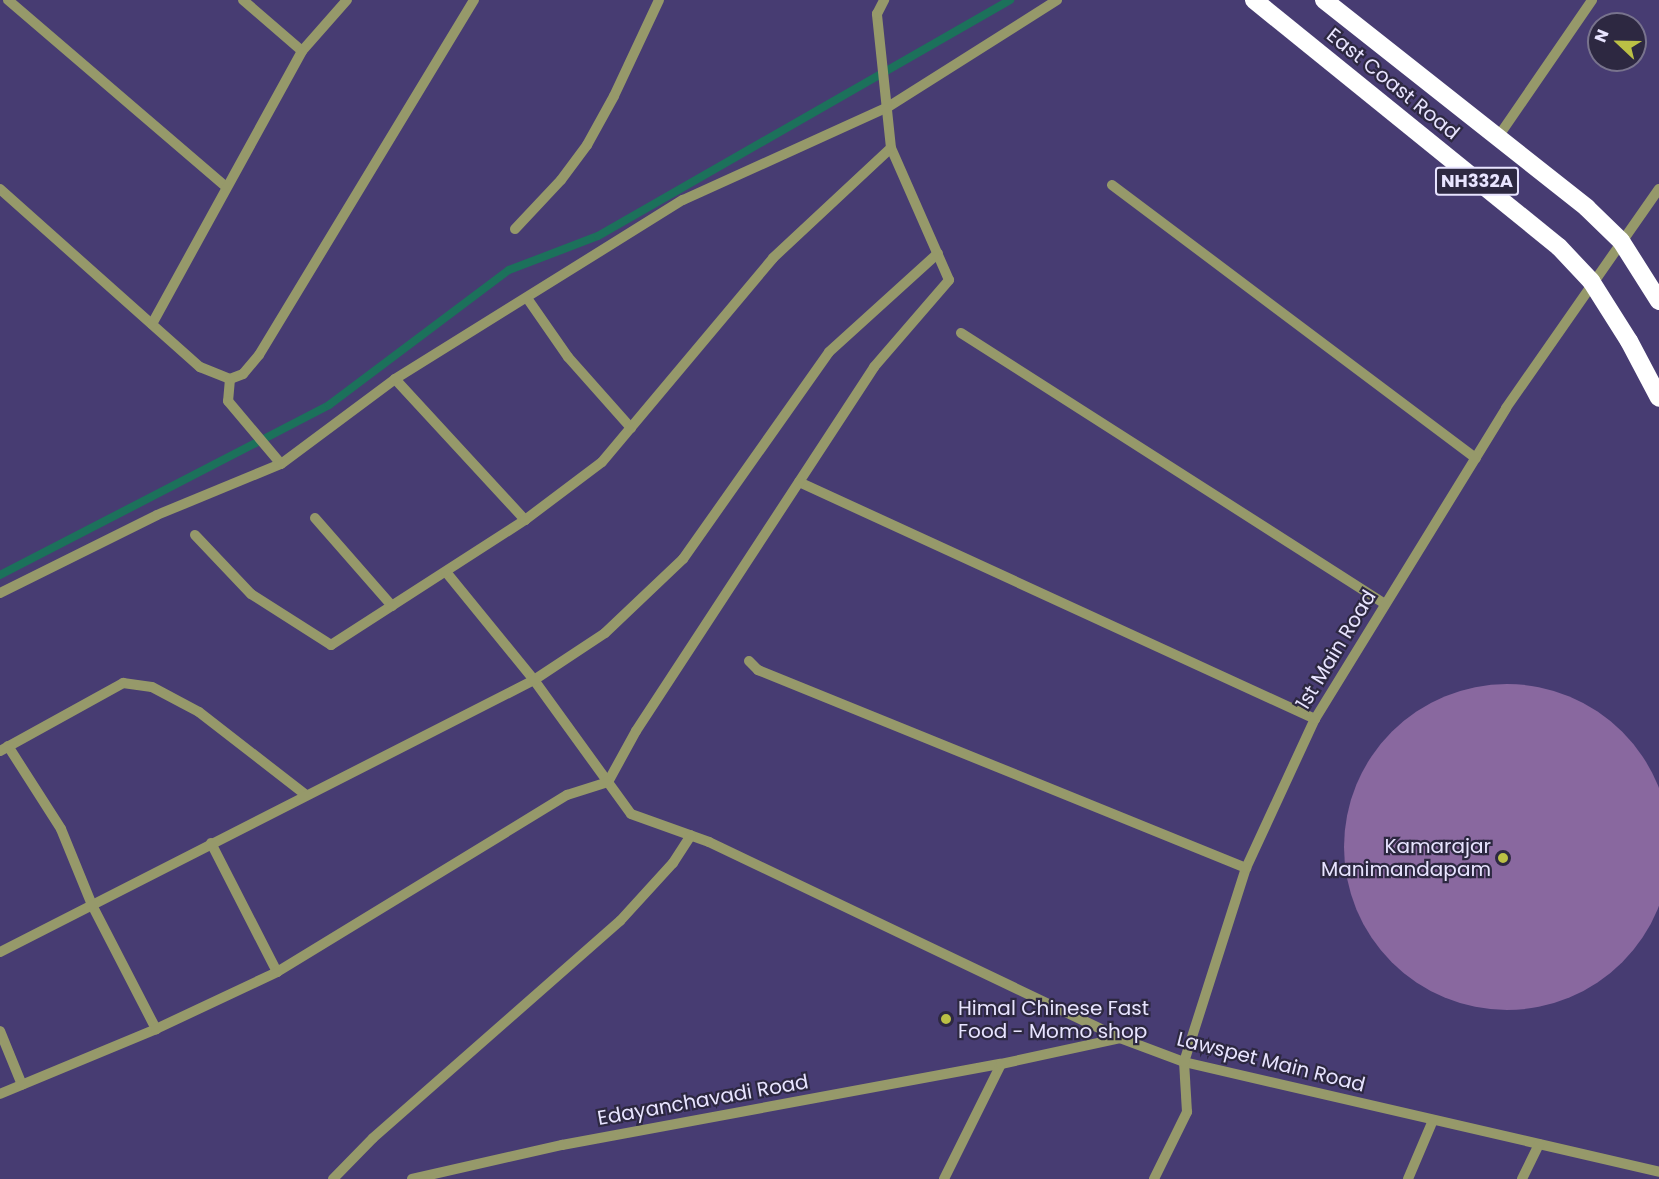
<!DOCTYPE html>
<style>
body{margin:0}
#map{position:relative;width:1659px;height:1179px;overflow:hidden;background:#473c72;font-family:Poppins,sans-serif}
div>[style]{position:absolute}
.stream>*{height:8px;margin:-4px;padding:0 4px;transform-origin:4px;border-radius:4px;background:#1c715b}
.building>*{inset:0;background:#89689f}
.round{border-radius:50%}
.minor>*{height:10px;margin:-5px;padding:0 5px;transform-origin:5px;border-radius:5px;background:#96996a}
.highway>*{height:18px;margin:-9px;padding:0 9px;transform-origin:9px;border-radius:9px;background:#fff}
.dots>*{width:16px;height:16px;translate:-50% -50%;box-sizing:border-box;border:3px solid #2d2841;border-radius:50%}
span{translate:-50% -50%;white-space:nowrap;text-align:center;line-height:1.15;-webkit-text-stroke:4.5px #2d2841;paint-order:stroke}
.shield-label span{padding:2px 4px;background:#2d2841;border:2px solid;border-radius:4px;-webkit-text-stroke-width:0}
.shield-label{font-size:18px;color:#e8e4ff;font-weight:700}
.street-label{font-size:20px;color:#e8e4ff}
.poi-label{font-size:20px;color:#e8e4ff}
.right{translate:-100% -50%;text-align:right}
.left{translate:0 -50%;text-align:left}
.north{position:absolute;left:1587px;top:12px;width:60px;height:60px;box-sizing:border-box;background:#2d2841;border:2px solid #78738d;border-radius:50%;rotate:292deg;font-size:16px;font-weight:700;line-height:24px;text-align:center;color:#e8e4ff}
.north::after{content:'';display:block;margin:auto;width:21px;height:27px;background:#bbc045;clip-path:polygon(50% 0,100% 100%,50% 72%,0 100%)}
</style>
<div id="map">
<div class="stream">
<div style="left:0;top:575px;width:370px;rotate:-27.3deg"></div>
<div style="left:329px;top:405px;width:225px;rotate:-36.9deg"></div>
<div style="left:509px;top:270px;width:95px;rotate:-20.9deg"></div>
<div style="left:598px;top:236px;width:475px;rotate:-29.8deg"></div>
</div>
<div class="building">
<div class="round" style="left:1344px;top:684px;width:326px;height:326px"></div>
</div>
<div class="minor">
<div style="left:8px;top:0;width:287px;rotate:40.6deg"></div>
<div style="left:243px;top:0;width:78px;rotate:40.8deg"></div>
<div style="left:302px;top:51px;width:68px;rotate:-48.6deg"></div>
<div style="left:1498px;top:137px;width:166px;rotate:-55.5deg"></div>
<div style="left:1112px;top:185px;width:455px;rotate:36.9deg"></div>
<div style="left:0;top:189px;width:268px;rotate:41.7deg"></div>
<div style="left:200px;top:367px;width:32px;rotate:22deg"></div>
<div style="left:230px;top:379px;width:14px;rotate:-21deg"></div>
<div style="left:243px;top:374px;width:25px;rotate:-50deg"></div>
<div style="left:259px;top:355px;width:415px;rotate:-58.8deg"></div>
<div style="left:515px;top:229px;width:67px;rotate:-46.8deg"></div>
<div style="left:561px;top:180px;width:44px;rotate:-53.4deg"></div>
<div style="left:587px;top:145px;width:56px;rotate:-61.1deg"></div>
<div style="left:614px;top:96px;width:106px;rotate:-64.9deg"></div>
<div style="left:527px;top:298px;width:72px;rotate:55.2deg"></div>
<div style="left:568px;top:357px;width:95px;rotate:48.4deg"></div>
<div style="left:152px;top:324px;width:311px;rotate:-61.2deg"></div>
<div style="left:961px;top:333px;width:503px;rotate:32.58deg"></div>
<div style="left:230px;top:379px;width:22px;rotate:95deg"></div>
<div style="left:228px;top:401px;width:82px;rotate:49.9deg"></div>
<div style="left:395px;top:379px;width:192px;rotate:47.3deg"></div>
<div style="left:799px;top:482px;width:568px;rotate:24.67deg"></div>
<div style="left:315px;top:518px;width:117px;rotate:48.8deg"></div>
<div style="left:195px;top:535px;width:81px;rotate:46.5deg"></div>
<div style="left:251px;top:594px;width:95px;rotate:32.5deg"></div>
<div style="left:331px;top:645px;width:231px;rotate:-32.8deg"></div>
<div style="left:525px;top:520px;width:96px;rotate:-37deg"></div>
<div style="left:602px;top:462px;width:266px;rotate:-50deg"></div>
<div style="left:773px;top:258px;width:161px;rotate:-43deg"></div>
<div style="left:446px;top:572px;width:139px;rotate:50.8deg"></div>
<div style="left:534px;top:680px;width:165px;rotate:54.1deg"></div>
<div style="left:631px;top:814px;width:83px;rotate:19.7deg"></div>
<div style="left:709px;top:842px;width:455px;rotate:25.5deg"></div>
<div style="left:0;top:593px;width:175px;rotate:-26.4deg"></div>
<div style="left:157px;top:515px;width:134px;rotate:-22.4deg"></div>
<div style="left:281px;top:464px;width:142px;rotate:-36.7deg"></div>
<div style="left:395px;top:379px;width:339px;rotate:-31.9deg"></div>
<div style="left:683px;top:200px;width:225px;rotate:-24.4deg"></div>
<div style="left:888px;top:107px;width:200px;rotate:-32.3deg"></div>
<div style="left:749px;top:661px;width:13px;rotate:45deg"></div>
<div style="left:758px;top:670px;width:527px;rotate:22.08deg"></div>
<div style="left:8px;top:746px;width:98px;rotate:57.4deg"></div>
<div style="left:61px;top:829px;width:82px;rotate:67.8deg"></div>
<div style="left:92px;top:905px;width:140px;rotate:62.7deg"></div>
<div style="left:0;top:751px;width:141px;rotate:-28.9deg"></div>
<div style="left:123px;top:683px;width:29px;rotate:8deg"></div>
<div style="left:152px;top:687px;width:53px;rotate:28deg"></div>
<div style="left:199px;top:712px;width:135px;rotate:37.8deg"></div>
<div style="left:211px;top:843px;width:145px;rotate:62.9deg"></div>
<div style="left:0;top:952px;width:599px;rotate:-26.99deg"></div>
<div style="left:534px;top:680px;width:85px;rotate:-33.5deg"></div>
<div style="left:605px;top:633px;width:108px;rotate:-43.5deg"></div>
<div style="left:683px;top:559px;width:253px;rotate:-54.8deg"></div>
<div style="left:829px;top:352px;width:147px;rotate:-42.2deg"></div>
<div style="left:0;top:1031px;width:58px;rotate:67.8deg"></div>
<div style="left:0;top:1094px;width:169px;rotate:-22.6deg"></div>
<div style="left:156px;top:1029px;width:134px;rotate:-25.2deg"></div>
<div style="left:277px;top:972px;width:340px;rotate:-31.4deg"></div>
<div style="left:567px;top:795px;width:43px;rotate:-17.6deg"></div>
<div style="left:608px;top:782px;width:58px;rotate:-61.2deg"></div>
<div style="left:636px;top:731px;width:435px;rotate:-56.8deg"></div>
<div style="left:874px;top:367px;width:115px;rotate:-49.2deg"></div>
<div style="left:949px;top:280px;width:144px;rotate:-113.7deg"></div>
<div style="left:891px;top:148px;width:135px;rotate:-96deg"></div>
<div style="left:877px;top:14px;width:16px;rotate:-63deg"></div>
<div style="left:333px;top:1179px;width:57px;rotate:-45.7deg"></div>
<div style="left:373px;top:1138px;width:329px;rotate:-41.3deg"></div>
<div style="left:620px;top:921px;width:79px;rotate:-47.6deg"></div>
<div style="left:673px;top:863px;width:33px;rotate:-57deg"></div>
<div style="left:412px;top:1179px;width:154px;rotate:-12.8deg"></div>
<div style="left:562px;top:1145px;width:446px;rotate:-10.5deg"></div>
<div style="left:944px;top:1179px;width:128px;rotate:-63.6deg"></div>
<div style="left:1001px;top:1064px;width:122px;rotate:-12.3deg"></div>
<div style="left:1120px;top:1038px;width:68px;rotate:20.6deg"></div>
<div style="left:1184px;top:1062px;width:488px;rotate:13deg"></div>
<div style="left:1154px;top:1179px;width:75px;rotate:-63.8deg"></div>
<div style="left:1187px;top:1112px;width:50px;rotate:-93.4deg"></div>
<div style="left:1184px;top:1062px;width:204px;rotate:-72.3deg"></div>
<div style="left:1246px;top:868px;width:164px;rotate:-65.2deg"></div>
<div style="left:1315px;top:719px;width:365px;rotate:-58.4deg"></div>
<div style="left:1506px;top:408px;width:267px;rotate:-55.1deg"></div>
<div style="left:1408px;top:1179px;width:64px;rotate:-67deg"></div>
<div style="left:1522px;top:1179px;width:39px;rotate:-64deg"></div>
</div>
<div class="highway">
<div style="left:1254px;top:0;width:392px;rotate:39deg"></div>
<div style="left:1559px;top:247px;width:47px;rotate:46.7deg"></div>
<div style="left:1591px;top:281px;width:71px;rotate:57.7deg"></div>
<div style="left:1629px;top:341px;width:64px;rotate:62.2deg"></div>
<div style="left:1324px;top:0;width:335px;rotate:38.3deg"></div>
<div style="left:1587px;top:208px;width:47px;rotate:44.1deg"></div>
<div style="left:1621px;top:241px;width:71px;rotate:57.7deg"></div>
</div>
<div class="dots">
<div style="left:1503px;top:858px;background:#bbc045"></div>
<div style="left:946px;top:1019px;background:#bbc045"></div>
</div>
<div class="shield-label">
<span style="left:1477px;top:181px">NH332A</span>
</div>
<div class="street-label">
<span style="left:1393px;top:84px;rotate:39deg">East Coast Road</span>
<span style="left:1336px;top:650px;rotate:-59deg">1st Main Road</span>
<span style="left:1271px;top:1062px;rotate:14deg">Lawspet Main Road</span>
<span style="left:703px;top:1100px;rotate:-10deg">Edayanchavadi Road</span>
</div>
<div class="poi-label">
<span class="right" style="left:1491px;top:858px">Kamarajar<br>Manimandapam</span>
<span class="left" style="left:958px;top:1020px">Himal Chinese Fast<br>Food - Momo shop</span>
</div>
<div class="north">N</div>
</div>
